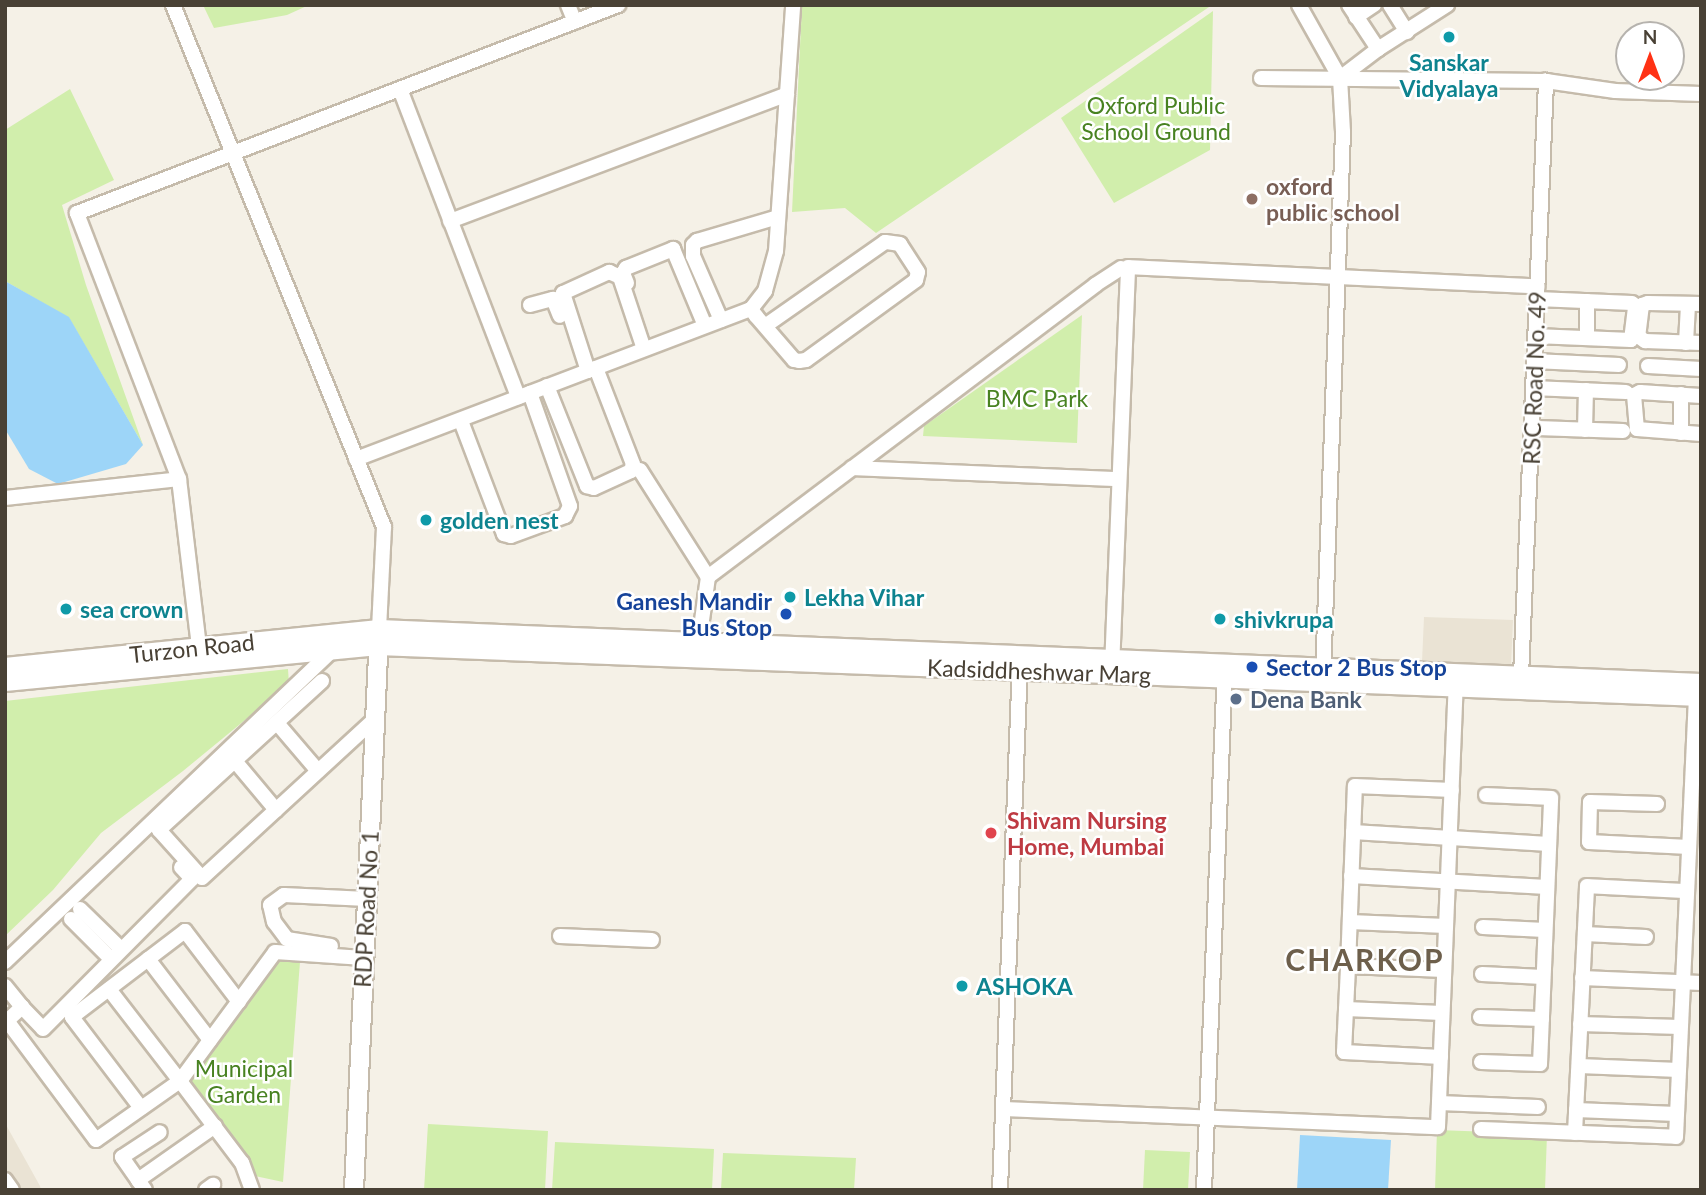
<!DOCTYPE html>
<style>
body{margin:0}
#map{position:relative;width:1706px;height:1195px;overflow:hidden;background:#f5f1e7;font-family:Lato,sans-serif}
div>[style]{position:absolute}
.residential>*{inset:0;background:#eae3d4}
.green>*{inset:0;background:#d1eeac}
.water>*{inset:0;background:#9dd5f8}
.roads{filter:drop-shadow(2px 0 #c5bbab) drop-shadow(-2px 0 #c5bbab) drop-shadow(0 2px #c5bbab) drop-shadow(0 -2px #c5bbab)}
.minor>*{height:14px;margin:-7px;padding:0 7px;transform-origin:7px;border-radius:7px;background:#fff}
.tertiary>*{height:18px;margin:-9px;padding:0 9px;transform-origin:9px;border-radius:9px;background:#fff}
.dots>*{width:19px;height:19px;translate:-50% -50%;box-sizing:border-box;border:4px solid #fff;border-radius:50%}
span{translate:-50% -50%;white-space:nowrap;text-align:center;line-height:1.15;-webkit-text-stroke:5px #fff;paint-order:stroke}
.culture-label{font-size:23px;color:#0d838f;font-weight:700}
.left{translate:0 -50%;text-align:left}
.park-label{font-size:23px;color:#488221}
.education-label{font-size:23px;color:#785e54;font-weight:700}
.street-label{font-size:23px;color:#494135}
.transit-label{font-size:23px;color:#164399;font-weight:700}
.right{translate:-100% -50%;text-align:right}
.service-label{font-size:23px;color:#4e5e75;font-weight:700}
.health-label{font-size:23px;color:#be3a42;font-weight:700}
.district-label{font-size:30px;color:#6d5f4b;font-weight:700;letter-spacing:2px}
.frame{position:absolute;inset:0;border:7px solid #494135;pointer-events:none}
.north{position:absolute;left:1615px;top:21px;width:70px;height:70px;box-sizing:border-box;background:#fff;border:2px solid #b6b3ae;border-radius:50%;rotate:0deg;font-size:19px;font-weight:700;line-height:28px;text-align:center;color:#494135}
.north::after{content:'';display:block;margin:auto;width:24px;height:32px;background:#ff3214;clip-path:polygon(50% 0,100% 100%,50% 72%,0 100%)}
</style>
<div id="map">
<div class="residential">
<div style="clip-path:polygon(1424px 617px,1513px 620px,1511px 666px,1422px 662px)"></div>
<div style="clip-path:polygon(5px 1123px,40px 1186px,41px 1190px,5px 1190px)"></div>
</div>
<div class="green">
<div style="clip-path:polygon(203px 5px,309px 5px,287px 15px,214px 28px)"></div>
<div style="clip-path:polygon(802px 5px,1212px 5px,876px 233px,845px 208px,792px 212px)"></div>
<div style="clip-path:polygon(1213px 11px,1210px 150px,1114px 203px,1061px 118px)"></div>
<div style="clip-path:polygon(70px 89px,114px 180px,62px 205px,86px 285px,143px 445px,69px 318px,5px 281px,5px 130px)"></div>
<div style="clip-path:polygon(1082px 315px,1077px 443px,923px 436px,924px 426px)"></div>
<div style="clip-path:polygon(288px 669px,289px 684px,183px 771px,101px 833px,53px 890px,5px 936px,5px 701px)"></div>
<div style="clip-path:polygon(276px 960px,300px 962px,283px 1182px,255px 1176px,187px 1079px)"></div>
<div style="clip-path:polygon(428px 1124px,548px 1131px,545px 1190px,424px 1190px)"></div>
<div style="clip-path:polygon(1437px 1130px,1547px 1134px,1545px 1190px,1435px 1190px)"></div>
<div style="clip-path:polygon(555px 1142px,714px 1149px,712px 1190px,552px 1190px)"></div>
<div style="clip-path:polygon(1145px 1150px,1190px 1152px,1188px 1190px,1143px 1190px)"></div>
<div style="clip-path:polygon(723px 1153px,856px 1158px,854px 1190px,721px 1190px)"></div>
</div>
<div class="water">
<div style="clip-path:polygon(5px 281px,69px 317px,143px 445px,126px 464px,58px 484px,29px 469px,5px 429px)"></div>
<div style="clip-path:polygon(1300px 1135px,1391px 1140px,1388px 1190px,1297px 1190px)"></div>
</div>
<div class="roads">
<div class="minor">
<div style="left:173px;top:5px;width:563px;rotate:67.99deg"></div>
<div style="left:384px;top:527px;width:102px;rotate:92.8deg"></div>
<div style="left:568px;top:5px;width:18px;rotate:68deg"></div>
<div style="left:1299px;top:5px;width:84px;rotate:60.7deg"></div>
<div style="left:1340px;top:78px;width:54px;rotate:86.8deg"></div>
<div style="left:1343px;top:132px;width:543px;rotate:92.11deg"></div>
<div style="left:1349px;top:5px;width:53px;rotate:56.6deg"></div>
<div style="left:1390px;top:5px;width:32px;rotate:58deg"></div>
<div style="left:1356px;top:17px;width:22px;rotate:-34deg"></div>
<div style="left:1261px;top:78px;width:285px;rotate:0.6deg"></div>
<div style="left:1546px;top:81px;width:70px;rotate:8.2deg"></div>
<div style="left:1615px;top:91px;width:86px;rotate:2deg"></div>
<div style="left:1340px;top:78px;width:48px;rotate:-37.3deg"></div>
<div style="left:1378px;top:49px;width:82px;rotate:-32.5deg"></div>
<div style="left:400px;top:89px;width:330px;rotate:69deg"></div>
<div style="left:450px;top:221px;width:360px;rotate:-20.6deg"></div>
<div style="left:627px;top:283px;width:11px;rotate:-112deg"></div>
<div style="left:623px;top:273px;width:6px;rotate:-59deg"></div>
<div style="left:626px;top:268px;width:51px;rotate:-22deg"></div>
<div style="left:673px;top:249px;width:83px;rotate:67.4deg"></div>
<div style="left:1701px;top:304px;width:53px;rotate:-178.9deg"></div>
<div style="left:1648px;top:303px;width:6px;rotate:162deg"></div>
<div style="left:1642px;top:305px;width:31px;rotate:97deg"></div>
<div style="left:1638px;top:336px;width:9px;rotate:36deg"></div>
<div style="left:1645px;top:341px;width:56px;rotate:2deg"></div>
<div style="left:530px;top:305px;width:24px;rotate:-15deg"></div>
<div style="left:553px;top:299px;width:18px;rotate:68deg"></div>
<div style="left:751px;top:309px;width:9px;rotate:54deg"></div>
<div style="left:756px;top:316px;width:58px;rotate:49.2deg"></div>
<div style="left:794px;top:360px;width:5px;rotate:11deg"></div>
<div style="left:799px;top:361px;width:7px;rotate:-8deg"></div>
<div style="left:806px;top:360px;width:136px;rotate:-36deg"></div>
<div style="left:916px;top:280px;width:8px;rotate:-76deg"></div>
<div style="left:918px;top:272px;width:33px;rotate:-123deg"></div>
<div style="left:900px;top:244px;width:15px;rotate:-172deg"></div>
<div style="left:885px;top:242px;width:146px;rotate:145deg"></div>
<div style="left:721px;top:320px;width:70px;rotate:-113.6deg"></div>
<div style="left:693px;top:256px;width:11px;rotate:-90deg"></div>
<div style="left:693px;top:245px;width:6px;rotate:-45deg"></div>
<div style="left:697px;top:241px;width:84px;rotate:-16.5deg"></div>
<div style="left:1535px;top:336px;width:96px;rotate:2.4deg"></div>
<div style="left:1631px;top:340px;width:34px;rotate:-83deg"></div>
<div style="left:1635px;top:306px;width:4px;rotate:-135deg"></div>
<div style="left:1632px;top:303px;width:95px;rotate:-177.6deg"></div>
<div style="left:1587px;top:338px;width:37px;rotate:-90deg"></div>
<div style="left:1686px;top:343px;width:39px;rotate:-87deg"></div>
<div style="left:1534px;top:361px;width:85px;rotate:2.7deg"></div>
<div style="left:1648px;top:366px;width:53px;rotate:3.2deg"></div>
<div style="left:588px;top:371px;width:82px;rotate:-107.8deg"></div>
<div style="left:563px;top:293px;width:51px;rotate:-24.5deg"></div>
<div style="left:609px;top:272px;width:12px;rotate:24deg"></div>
<div style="left:620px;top:277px;width:76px;rotate:71.6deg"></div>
<div style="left:547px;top:386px;width:108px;rotate:68.2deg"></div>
<div style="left:587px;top:486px;width:7px;rotate:16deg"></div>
<div style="left:594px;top:488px;width:41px;rotate:-24.7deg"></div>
<div style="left:631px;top:471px;width:7px;rotate:-74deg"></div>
<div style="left:633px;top:464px;width:103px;rotate:-111.1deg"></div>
<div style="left:1533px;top:388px;width:93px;rotate:2.5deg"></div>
<div style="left:1701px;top:396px;width:61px;rotate:-176.2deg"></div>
<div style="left:1640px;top:392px;width:7px;rotate:153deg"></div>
<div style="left:1634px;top:395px;width:34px;rotate:85deg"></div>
<div style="left:1637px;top:429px;width:64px;rotate:4.5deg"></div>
<div style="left:461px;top:421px;width:121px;rotate:69.2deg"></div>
<div style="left:504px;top:534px;width:7px;rotate:16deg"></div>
<div style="left:511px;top:536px;width:58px;rotate:-20.3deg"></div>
<div style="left:565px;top:516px;width:11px;rotate:-63deg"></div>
<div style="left:570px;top:506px;width:120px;rotate:-109.5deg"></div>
<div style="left:1537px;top:428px;width:86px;rotate:2deg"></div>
<div style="left:1585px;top:430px;width:40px;rotate:-88.6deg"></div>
<div style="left:1681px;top:433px;width:39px;rotate:-90deg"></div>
<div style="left:356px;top:459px;width:423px;rotate:-20.8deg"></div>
<div style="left:751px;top:309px;width:23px;rotate:-52deg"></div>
<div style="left:765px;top:291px;width:41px;rotate:-74.6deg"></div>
<div style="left:776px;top:251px;width:247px;rotate:-86deg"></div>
<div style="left:852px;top:468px;width:267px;rotate:2.4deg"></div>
<div style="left:640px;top:470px;width:127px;rotate:57.6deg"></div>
<div style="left:708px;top:577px;width:66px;rotate:97.9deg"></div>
<div style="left:179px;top:479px;width:285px;rotate:-111deg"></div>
<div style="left:77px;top:213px;width:580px;rotate:-21.03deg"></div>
<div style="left:5px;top:498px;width:175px;rotate:-6.2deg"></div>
<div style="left:179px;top:479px;width:177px;rotate:83.2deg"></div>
<div style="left:708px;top:577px;width:485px;rotate:-37deg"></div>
<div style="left:1095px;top:285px;width:31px;rotate:-33deg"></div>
<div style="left:1112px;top:668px;width:401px;rotate:-87.7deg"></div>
<div style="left:1128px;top:267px;width:410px;rotate:2.7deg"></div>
<div style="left:1521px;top:676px;width:596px;rotate:-87.59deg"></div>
<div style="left:322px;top:681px;width:221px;rotate:137.6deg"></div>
<div style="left:159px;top:830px;width:64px;rotate:48.1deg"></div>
<div style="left:202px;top:878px;width:235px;rotate:-42.6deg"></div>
<div style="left:277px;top:723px;width:63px;rotate:49.5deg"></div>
<div style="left:235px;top:761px;width:64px;rotate:50.1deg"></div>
<div style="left:1657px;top:804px;width:67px;rotate:-178.3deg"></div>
<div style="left:1590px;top:802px;width:40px;rotate:91.4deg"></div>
<div style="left:1589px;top:842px;width:100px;rotate:2.9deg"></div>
<div style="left:1353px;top:832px;width:196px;rotate:3.5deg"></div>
<div style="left:1351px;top:876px;width:196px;rotate:3.2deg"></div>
<div style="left:80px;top:909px;width:57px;rotate:44.3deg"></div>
<div style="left:71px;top:919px;width:57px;rotate:45deg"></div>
<div style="left:1350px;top:922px;width:96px;rotate:2.4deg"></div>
<div style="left:1483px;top:927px;width:62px;rotate:2.8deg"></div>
<div style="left:1585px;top:934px;width:61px;rotate:2.8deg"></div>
<div style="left:560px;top:936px;width:92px;rotate:2.5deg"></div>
<div style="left:331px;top:946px;width:45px;rotate:-171deg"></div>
<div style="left:287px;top:939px;width:21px;rotate:-127deg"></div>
<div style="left:274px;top:922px;width:17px;rotate:-103deg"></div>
<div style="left:270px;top:905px;width:17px;rotate:-36deg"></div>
<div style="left:284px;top:895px;width:83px;rotate:2.8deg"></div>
<div style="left:148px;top:959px;width:102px;rotate:52.6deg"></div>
<div style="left:5px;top:962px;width:453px;rotate:-43.6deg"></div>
<div style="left:1348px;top:966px;width:96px;rotate:2.4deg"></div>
<div style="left:1482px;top:974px;width:61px;rotate:2.8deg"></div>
<div style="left:1582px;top:978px;width:119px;rotate:2.4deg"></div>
<div style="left:5px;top:986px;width:27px;rotate:51deg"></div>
<div style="left:1346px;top:1009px;width:96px;rotate:2.4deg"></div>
<div style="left:1480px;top:1017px;width:62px;rotate:1.8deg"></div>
<div style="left:5px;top:1018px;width:152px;rotate:53.3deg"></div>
<div style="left:96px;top:1140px;width:103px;rotate:-35.1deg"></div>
<div style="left:180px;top:1081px;width:116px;rotate:-127.7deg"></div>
<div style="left:7px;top:1021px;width:21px;rotate:-43deg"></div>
<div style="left:22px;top:1007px;width:30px;rotate:46deg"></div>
<div style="left:43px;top:1029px;width:211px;rotate:-45.2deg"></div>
<div style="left:192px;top:879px;width:16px;rotate:-133deg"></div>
<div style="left:1580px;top:1024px;width:100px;rotate:1.7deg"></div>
<div style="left:1441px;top:1057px;width:97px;rotate:-177deg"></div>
<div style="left:1344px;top:1052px;width:86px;rotate:-87.3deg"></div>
<div style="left:1348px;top:966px;width:180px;rotate:-87.8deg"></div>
<div style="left:1355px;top:786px;width:97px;rotate:2.4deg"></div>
<div style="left:1481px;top:1062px;width:59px;rotate:1.9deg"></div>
<div style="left:1540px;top:1064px;width:266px;rotate:-87.6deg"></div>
<div style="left:1551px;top:798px;width:65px;rotate:-177.4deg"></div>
<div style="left:1579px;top:1066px;width:100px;rotate:2.3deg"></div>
<div style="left:1439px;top:1103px;width:99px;rotate:2.3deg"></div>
<div style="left:141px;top:1108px;width:114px;rotate:-127.2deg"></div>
<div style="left:72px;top:1017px;width:142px;rotate:-37.3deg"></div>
<div style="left:185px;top:931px;width:89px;rotate:52.7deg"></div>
<div style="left:1004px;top:1109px;width:434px;rotate:2.4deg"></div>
<div style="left:1438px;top:1127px;width:449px;rotate:-87.7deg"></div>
<div style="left:1576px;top:1110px;width:101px;rotate:2.3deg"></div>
<div style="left:1481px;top:1129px;width:195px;rotate:2.3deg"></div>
<div style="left:1676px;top:1137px;width:449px;rotate:-87.4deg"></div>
<div style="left:1575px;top:1133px;width:247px;rotate:-87.2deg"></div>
<div style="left:1587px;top:886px;width:100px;rotate:2.9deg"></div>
<div style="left:5px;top:1180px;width:12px;rotate:55deg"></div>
<div style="left:138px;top:1180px;width:28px;rotate:-125deg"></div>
<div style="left:122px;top:1157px;width:45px;rotate:-33.3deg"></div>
<div style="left:145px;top:1190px;width:12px;rotate:-125deg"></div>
<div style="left:138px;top:1180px;width:94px;rotate:-35deg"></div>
<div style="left:206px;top:1190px;width:9px;rotate:-36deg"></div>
<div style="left:252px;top:1190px;width:29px;rotate:-110deg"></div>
<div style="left:242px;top:1163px;width:103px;rotate:-127.1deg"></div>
<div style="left:180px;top:1081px;width:160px;rotate:-53.6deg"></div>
<div style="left:275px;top:952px;width:89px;rotate:3.9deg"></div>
<div style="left:1000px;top:1190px;width:527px;rotate:-87.83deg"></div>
<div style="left:1204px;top:1190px;width:522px;rotate:-87.7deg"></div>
</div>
<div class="tertiary">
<div style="left:5px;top:667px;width:376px;rotate:-5.8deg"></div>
<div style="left:379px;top:629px;width:1323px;rotate:2.34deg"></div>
<div style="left:5px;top:682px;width:375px;rotate:-5.5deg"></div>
<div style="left:378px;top:646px;width:1324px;rotate:2.21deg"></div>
<div style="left:354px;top:1190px;width:557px;rotate:-87.43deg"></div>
</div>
</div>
<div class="dots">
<div style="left:1449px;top:37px;background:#0f9aa8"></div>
<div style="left:1252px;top:199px;background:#8d6e63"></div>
<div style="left:426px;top:520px;background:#0f9aa8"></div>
<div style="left:790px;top:597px;background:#0f9aa8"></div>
<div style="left:66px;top:609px;background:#0f9aa8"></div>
<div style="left:786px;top:614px;background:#1a4fb4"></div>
<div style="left:1220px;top:619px;background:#0f9aa8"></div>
<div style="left:1252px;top:667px;background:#1a4fb4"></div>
<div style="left:1236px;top:699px;background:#5c6f8a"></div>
<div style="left:991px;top:833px;background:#e0444e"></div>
<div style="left:962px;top:986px;background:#0f9aa8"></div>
</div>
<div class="culture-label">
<span style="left:1449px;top:75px">Sanskar<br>Vidyalaya</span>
<span class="left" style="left:440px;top:520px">golden nest</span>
<span class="left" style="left:804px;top:597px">Lekha Vihar</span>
<span class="left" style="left:80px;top:609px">sea crown</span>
<span class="left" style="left:1234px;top:619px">shivkrupa</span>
<span class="left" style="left:976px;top:986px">ASHOKA</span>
</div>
<div class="park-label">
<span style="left:1156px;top:118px">Oxford Public<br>School Ground</span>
<span style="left:1037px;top:398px">BMC Park</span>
<span style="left:244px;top:1081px">Municipal<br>Garden</span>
</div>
<div class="education-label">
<span class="left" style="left:1266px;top:199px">oxford<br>public school</span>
</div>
<div class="street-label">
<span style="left:1534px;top:378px;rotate:-88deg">RSC Road No. 49</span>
<span style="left:192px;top:648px;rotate:-6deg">Turzon Road</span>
<span style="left:1039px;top:671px;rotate:2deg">Kadsiddheshwar Marg</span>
<span style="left:366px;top:909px;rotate:-87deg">RDP Road No 1</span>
</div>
<div class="transit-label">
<span class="right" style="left:772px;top:614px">Ganesh Mandir<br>Bus Stop</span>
<span class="left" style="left:1266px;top:667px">Sector 2 Bus Stop</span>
</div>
<div class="service-label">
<span class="left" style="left:1250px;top:699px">Dena Bank</span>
</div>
<div class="health-label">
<span class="left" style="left:1007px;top:833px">Shivam Nursing<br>Home, Mumbai</span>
</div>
<div class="district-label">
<span style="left:1365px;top:959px">CHARKOP</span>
</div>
<div class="frame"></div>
<div class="north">N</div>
</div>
